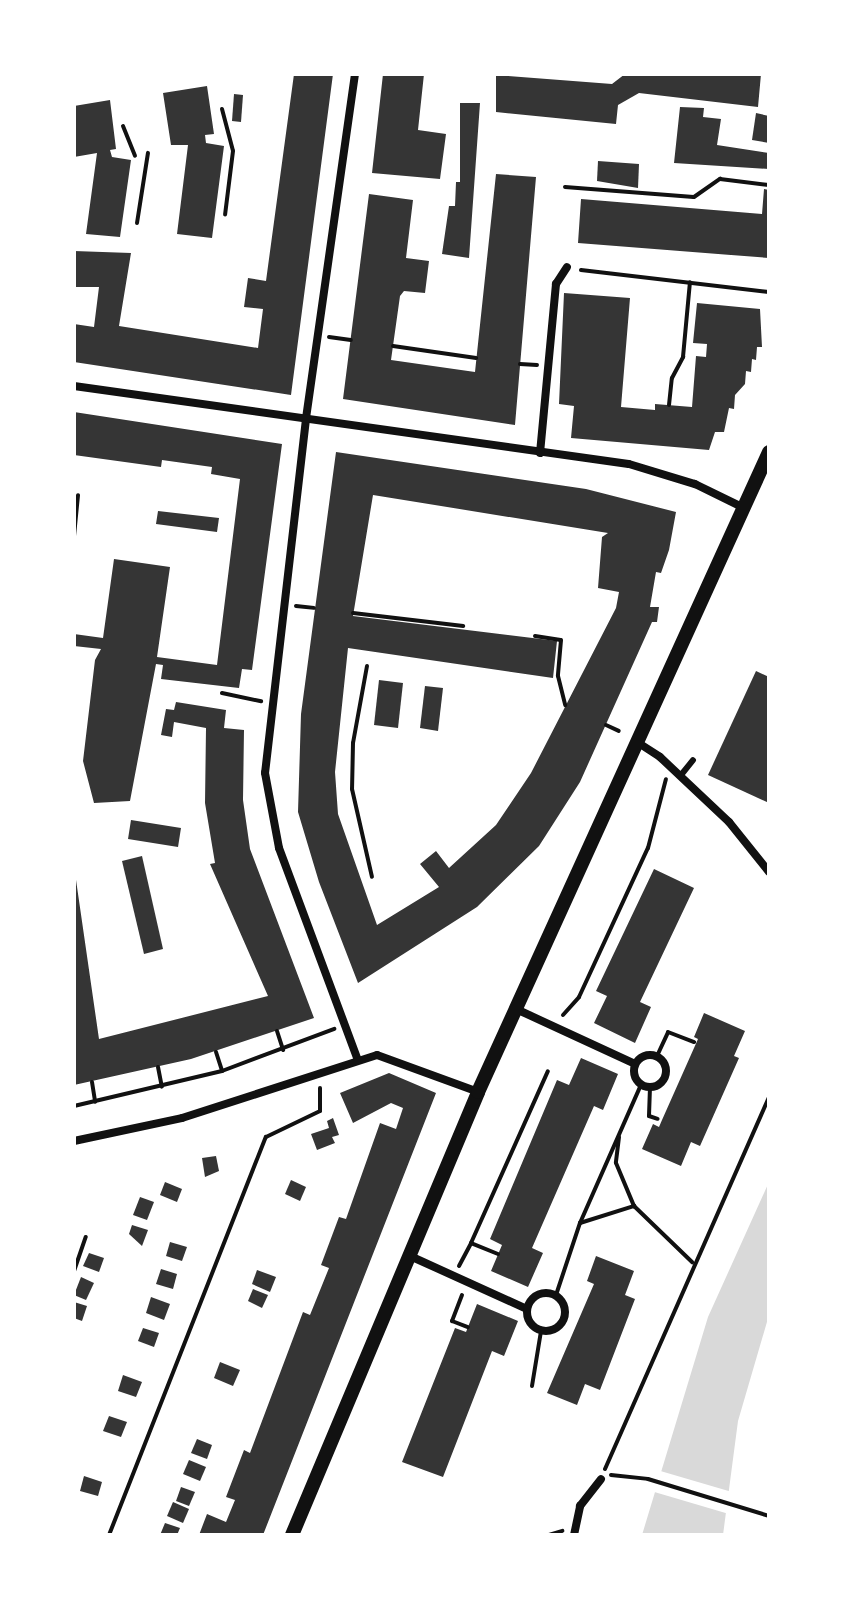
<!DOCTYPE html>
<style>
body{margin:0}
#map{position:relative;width:843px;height:1609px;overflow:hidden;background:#fff;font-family:Ubuntu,sans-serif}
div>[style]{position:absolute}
.water>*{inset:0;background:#d9d9d9}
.pier>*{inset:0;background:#fff}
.building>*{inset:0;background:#353535}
.path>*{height:4px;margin:-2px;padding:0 2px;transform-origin:2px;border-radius:2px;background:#111}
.service>*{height:6px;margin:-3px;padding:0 3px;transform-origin:3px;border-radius:3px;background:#111}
.minor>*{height:8px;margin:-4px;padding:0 4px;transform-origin:4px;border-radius:4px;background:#111}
.minor>.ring{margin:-4px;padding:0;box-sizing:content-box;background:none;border:8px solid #111;border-radius:50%}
.tertiary>*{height:14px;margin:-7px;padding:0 7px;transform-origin:7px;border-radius:7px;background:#111}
span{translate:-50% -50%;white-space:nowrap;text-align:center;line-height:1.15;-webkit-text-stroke:8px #fff;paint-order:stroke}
.frame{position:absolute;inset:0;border:76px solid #fff;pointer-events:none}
</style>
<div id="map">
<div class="water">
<div style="clip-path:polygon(769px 1182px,769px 1315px,738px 1421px,723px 1535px,642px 1535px,708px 1317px)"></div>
</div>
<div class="pier">
<div style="clip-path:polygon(657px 1470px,732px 1492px,729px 1514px,651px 1491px)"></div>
</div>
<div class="building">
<div style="clip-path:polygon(294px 74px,333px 74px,291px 395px,74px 362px,74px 324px,94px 327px,99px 287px,74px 287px,74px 251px,131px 253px,119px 326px,258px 348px,263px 309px,244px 307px,248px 278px,266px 281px)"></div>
<div style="clip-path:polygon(383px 74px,424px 74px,418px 130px,446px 134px,440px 179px,372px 173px)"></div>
<div style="clip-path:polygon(625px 74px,761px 74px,758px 107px,639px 93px,618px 105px,616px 124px,496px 112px,496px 75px,612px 84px)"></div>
<div style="clip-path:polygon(207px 86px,214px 134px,205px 135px,206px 143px,224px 146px,212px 238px,177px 234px,188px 145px,171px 145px,163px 93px)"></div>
<div style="clip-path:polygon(234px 94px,243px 95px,241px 122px,232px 121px)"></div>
<div style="clip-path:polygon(110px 100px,116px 149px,110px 150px,112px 157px,131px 160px,120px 237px,86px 234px,97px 153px,74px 157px,74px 106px)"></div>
<div style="clip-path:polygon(460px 103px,480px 103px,469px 258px,442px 254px,449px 206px,455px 206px,456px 182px,460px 182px)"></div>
<div style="clip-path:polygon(680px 107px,704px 108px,703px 117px,721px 119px,717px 145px,769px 153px,769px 169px,674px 163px)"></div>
<div style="clip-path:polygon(756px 113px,769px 116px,769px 143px,752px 140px)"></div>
<div style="clip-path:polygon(598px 161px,639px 164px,638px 188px,597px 181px)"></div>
<div style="clip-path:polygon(496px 174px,536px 177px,515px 425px,343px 399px,369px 194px,413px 200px,406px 258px,429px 261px,425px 293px,404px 291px,400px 296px,391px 360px,475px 372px)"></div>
<div style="clip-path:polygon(764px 189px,769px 190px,769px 258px,578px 243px,581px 199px,762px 214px)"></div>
<div style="clip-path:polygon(564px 293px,630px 298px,621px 407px,655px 410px,655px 404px,692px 407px,696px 356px,706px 357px,707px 344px,693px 343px,697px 303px,760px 309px,762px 347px,757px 347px,756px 360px,752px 359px,751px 372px,746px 371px,745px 384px,735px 395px,734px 409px,729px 408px,724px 432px,715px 432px,709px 450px,571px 438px,574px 406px,559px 404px)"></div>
<div style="clip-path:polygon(74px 412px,282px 444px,252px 670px,242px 669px,239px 688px,161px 679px,163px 665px,156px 664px,130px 801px,94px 803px,83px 761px,95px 660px,101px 649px,74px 646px,74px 634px,103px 638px,114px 559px,170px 567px,157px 657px,217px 665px,240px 479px,211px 474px,212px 467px,162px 460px,161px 467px,74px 455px)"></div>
<div style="clip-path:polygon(evenodd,336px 452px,586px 489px,676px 512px,669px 550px,661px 573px,656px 572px,650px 607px,659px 607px,657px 622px,652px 622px,580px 782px,539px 846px,477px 907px,358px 983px,319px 882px,298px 812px,301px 714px,336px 452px,373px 495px,608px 533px,602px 537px,598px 588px,619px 592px,616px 608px,531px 773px,496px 825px,449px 868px,436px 851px,420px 864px,439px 887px,377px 925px,338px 814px,335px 772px,348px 648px,553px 678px,557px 641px,353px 616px,373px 495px)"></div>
<div style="clip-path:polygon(158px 511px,219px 518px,217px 532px,156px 524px)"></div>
<div style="clip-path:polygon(756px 671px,769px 677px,769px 803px,708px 775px)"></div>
<div style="clip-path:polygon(379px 680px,403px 683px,398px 728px,374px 725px)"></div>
<div style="clip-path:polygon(425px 686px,443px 688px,438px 731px,420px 728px)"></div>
<div style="clip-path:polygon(176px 702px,226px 710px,224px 728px,244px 730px,243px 800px,250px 849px,314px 1018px,191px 1059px,74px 1085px,74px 866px,99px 1039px,268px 996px,210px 864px,215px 863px,205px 803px,206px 728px,174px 722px,172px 737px,161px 735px,166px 709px,174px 710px)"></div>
<div style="clip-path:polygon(131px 820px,181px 828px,178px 847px,128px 839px)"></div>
<div style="clip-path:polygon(142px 856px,163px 949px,144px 954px,122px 861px)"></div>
<div style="clip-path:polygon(654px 869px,694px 888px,640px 1002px,651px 1007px,635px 1043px,594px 1023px,607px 996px,596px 991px)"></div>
<div style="clip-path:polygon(704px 1013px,745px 1031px,734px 1056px,739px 1058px,700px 1146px,691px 1142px,681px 1166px,642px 1149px,653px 1124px,659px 1127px,662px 1120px,698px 1039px,694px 1037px)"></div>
<div style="clip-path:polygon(581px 1058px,618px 1074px,603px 1110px,594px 1106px,532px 1248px,543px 1253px,528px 1287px,491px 1271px,502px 1245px,490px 1239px,557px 1080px,569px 1085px)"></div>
<div style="clip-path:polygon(389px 1073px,436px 1093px,263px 1535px,199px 1535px,207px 1514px,226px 1522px,235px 1500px,226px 1497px,244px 1450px,250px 1453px,303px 1312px,310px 1315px,329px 1268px,321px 1265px,339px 1217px,346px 1219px,380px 1123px,396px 1129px,403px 1108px,391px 1103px,353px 1123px,340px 1093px)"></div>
<div style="clip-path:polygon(333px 1118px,339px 1135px,332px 1137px,335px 1143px,317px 1150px,311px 1134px,329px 1128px,327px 1121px)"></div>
<div style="clip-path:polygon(216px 1156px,219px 1171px,205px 1177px,202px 1158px)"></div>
<div style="clip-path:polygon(291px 1180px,306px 1187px,300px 1201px,285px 1194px)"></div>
<div style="clip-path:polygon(165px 1182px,182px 1189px,177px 1202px,160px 1195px)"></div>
<div style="clip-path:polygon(140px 1197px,154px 1202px,147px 1220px,133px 1215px)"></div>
<div style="clip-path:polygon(132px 1225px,148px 1230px,142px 1246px,129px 1234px)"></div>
<div style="clip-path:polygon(170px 1242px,187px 1247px,182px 1261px,166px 1256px)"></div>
<div style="clip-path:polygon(89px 1253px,104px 1258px,99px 1272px,83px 1266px)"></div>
<div style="clip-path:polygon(596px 1256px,634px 1271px,625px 1295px,635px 1299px,600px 1390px,585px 1384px,577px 1405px,547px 1393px,594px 1284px,587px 1281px)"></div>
<div style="clip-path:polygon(161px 1269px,177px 1274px,173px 1289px,156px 1284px)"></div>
<div style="clip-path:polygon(257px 1270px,276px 1277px,270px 1292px,252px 1284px)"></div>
<div style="clip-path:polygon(81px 1277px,94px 1283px,86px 1300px,74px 1295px)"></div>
<div style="clip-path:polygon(253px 1289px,268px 1295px,262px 1308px,248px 1301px)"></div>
<div style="clip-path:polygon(151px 1297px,170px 1304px,164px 1320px,146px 1313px)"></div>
<div style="clip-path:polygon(74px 1302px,87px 1306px,82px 1321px,74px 1318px)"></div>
<div style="clip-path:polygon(477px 1304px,518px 1321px,504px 1356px,492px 1351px,443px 1477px,402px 1462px,455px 1328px,466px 1332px)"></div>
<div style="clip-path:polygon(143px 1328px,159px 1333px,154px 1347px,138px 1341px)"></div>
<div style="clip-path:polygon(220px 1362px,240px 1370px,233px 1386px,214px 1378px)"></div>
<div style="clip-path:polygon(123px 1375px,142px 1382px,136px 1397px,118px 1391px)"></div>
<div style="clip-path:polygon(109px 1416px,127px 1422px,121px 1437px,103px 1431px)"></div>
<div style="clip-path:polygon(197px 1439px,212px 1445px,207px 1459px,191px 1453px)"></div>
<div style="clip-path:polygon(189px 1460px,206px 1467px,200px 1481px,183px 1474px)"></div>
<div style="clip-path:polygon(84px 1476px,102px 1482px,98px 1496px,80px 1491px)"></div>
<div style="clip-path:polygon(181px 1487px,195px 1492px,189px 1506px,176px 1501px)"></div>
<div style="clip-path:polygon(173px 1502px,189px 1509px,183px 1523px,167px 1516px)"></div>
<div style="clip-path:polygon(165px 1523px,180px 1528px,177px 1535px,160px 1535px)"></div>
</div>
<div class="path">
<div style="left:222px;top:109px;width:43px;rotate:75.3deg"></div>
<div style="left:233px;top:151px;width:64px;rotate:97.1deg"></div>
<div style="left:123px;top:126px;width:32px;rotate:68deg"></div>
<div style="left:565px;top:187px;width:129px;rotate:4.4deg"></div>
<div style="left:694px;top:197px;width:32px;rotate:-35deg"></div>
<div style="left:720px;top:179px;width:49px;rotate:7deg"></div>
<div style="left:137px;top:223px;width:71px;rotate:-81.1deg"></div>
<div style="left:581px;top:270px;width:189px;rotate:6.7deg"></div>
<div style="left:329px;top:337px;width:22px;rotate:8deg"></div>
<div style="left:393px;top:346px;width:84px;rotate:8.2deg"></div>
<div style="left:520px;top:364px;width:17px;rotate:3deg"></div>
<div style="left:669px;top:405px;width:27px;rotate:-84deg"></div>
<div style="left:672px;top:378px;width:24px;rotate:-62deg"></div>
<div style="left:683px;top:357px;width:75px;rotate:-84.7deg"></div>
<div style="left:74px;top:536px;width:41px;rotate:-84.4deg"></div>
<div style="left:296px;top:606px;width:18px;rotate:6deg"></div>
<div style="left:353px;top:613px;width:111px;rotate:6.7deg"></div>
<div style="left:535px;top:636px;width:26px;rotate:9deg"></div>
<div style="left:561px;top:640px;width:36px;rotate:95deg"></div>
<div style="left:558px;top:676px;width:30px;rotate:76deg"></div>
<div style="left:367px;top:666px;width:78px;rotate:100.3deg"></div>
<div style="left:353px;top:743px;width:46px;rotate:91.2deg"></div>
<div style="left:352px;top:789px;width:90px;rotate:77.2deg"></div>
<div style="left:222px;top:693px;width:40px;rotate:12deg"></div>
<div style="left:606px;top:725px;width:14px;rotate:25deg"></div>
<div style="left:563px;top:1015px;width:24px;rotate:-48deg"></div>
<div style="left:579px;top:997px;width:164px;rotate:-65.2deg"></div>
<div style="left:648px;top:848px;width:71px;rotate:-75.4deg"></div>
<div style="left:277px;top:1031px;width:20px;rotate:72deg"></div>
<div style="left:216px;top:1052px;width:20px;rotate:72deg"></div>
<div style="left:657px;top:1056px;width:26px;rotate:-65deg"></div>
<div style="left:668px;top:1032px;width:28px;rotate:21deg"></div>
<div style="left:158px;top:1067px;width:20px;rotate:79deg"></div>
<div style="left:92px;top:1082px;width:20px;rotate:81deg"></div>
<div style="left:650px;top:1087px;width:29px;rotate:92deg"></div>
<div style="left:649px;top:1116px;width:9px;rotate:18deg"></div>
<div style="left:74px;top:1106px;width:152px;rotate:-13.3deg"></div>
<div style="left:222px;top:1071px;width:120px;rotate:-20.6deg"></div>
<div style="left:619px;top:1137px;width:26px;rotate:97deg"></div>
<div style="left:616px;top:1163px;width:47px;rotate:67.3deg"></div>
<div style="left:634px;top:1206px;width:81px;rotate:44deg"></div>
<div style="left:580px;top:1223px;width:57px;rotate:-17.5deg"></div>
<div style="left:498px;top:1254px;width:29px;rotate:-158deg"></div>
<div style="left:471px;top:1243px;width:188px;rotate:-65.9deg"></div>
<div style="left:459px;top:1266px;width:26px;rotate:-62deg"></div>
<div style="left:74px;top:1271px;width:36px;rotate:-71deg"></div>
<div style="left:462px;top:1295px;width:28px;rotate:111deg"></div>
<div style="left:452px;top:1321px;width:17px;rotate:21deg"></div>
<div style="left:556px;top:1295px;width:76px;rotate:-71.6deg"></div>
<div style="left:580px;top:1223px;width:151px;rotate:-66.2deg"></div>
<div style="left:532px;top:1386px;width:56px;rotate:-80.7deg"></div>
<div style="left:605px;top:1469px;width:406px;rotate:-66.2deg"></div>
<div style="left:611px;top:1475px;width:37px;rotate:6deg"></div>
<div style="left:648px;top:1479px;width:127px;rotate:17deg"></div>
<div style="left:109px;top:1535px;width:428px;rotate:-68.5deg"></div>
<div style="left:266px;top:1137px;width:60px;rotate:-25.7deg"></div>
<div style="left:320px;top:1111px;width:23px;rotate:-90deg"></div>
<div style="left:549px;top:1535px;width:14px;rotate:-17deg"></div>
</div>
<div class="service">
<div style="left:681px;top:775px;width:19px;rotate:-51deg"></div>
</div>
<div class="minor">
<div style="left:355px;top:74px;width:348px;rotate:98.1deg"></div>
<div style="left:306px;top:419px;width:356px;rotate:96.6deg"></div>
<div style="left:265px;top:773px;width:76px;rotate:79.4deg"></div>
<div style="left:279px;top:848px;width:226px;rotate:69.6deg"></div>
<div style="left:74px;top:386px;width:560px;rotate:8deg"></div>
<div style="left:629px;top:464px;width:69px;rotate:16.9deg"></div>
<div style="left:695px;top:484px;width:55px;rotate:26.1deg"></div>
<div style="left:540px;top:453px;width:170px;rotate:-84.6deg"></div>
<div style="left:556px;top:284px;width:20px;rotate:-57deg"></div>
<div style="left:637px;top:742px;width:27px;rotate:33deg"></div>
<div style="left:660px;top:757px;width:95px;rotate:43.3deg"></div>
<div style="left:729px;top:822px;width:64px;rotate:51.3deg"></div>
<div style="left:516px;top:1009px;width:131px;rotate:24.8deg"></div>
<div class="ring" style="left:634px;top:1055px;width:24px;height:24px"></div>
<div style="left:74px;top:1141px;width:110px;rotate:-12deg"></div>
<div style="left:182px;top:1118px;width:205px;rotate:-17.9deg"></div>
<div style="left:377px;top:1055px;width:108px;rotate:20.1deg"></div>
<div style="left:410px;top:1256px;width:128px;rotate:24.4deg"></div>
<div class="ring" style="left:527px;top:1293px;width:30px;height:30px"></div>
<div style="left:574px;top:1535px;width:30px;rotate:-78deg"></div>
<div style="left:580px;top:1506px;width:34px;rotate:-52deg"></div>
</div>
<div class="tertiary">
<div style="left:292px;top:1535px;width:480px;rotate:-67.2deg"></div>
<div style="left:478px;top:1092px;width:703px;rotate:-65.55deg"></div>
</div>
<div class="frame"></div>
</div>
